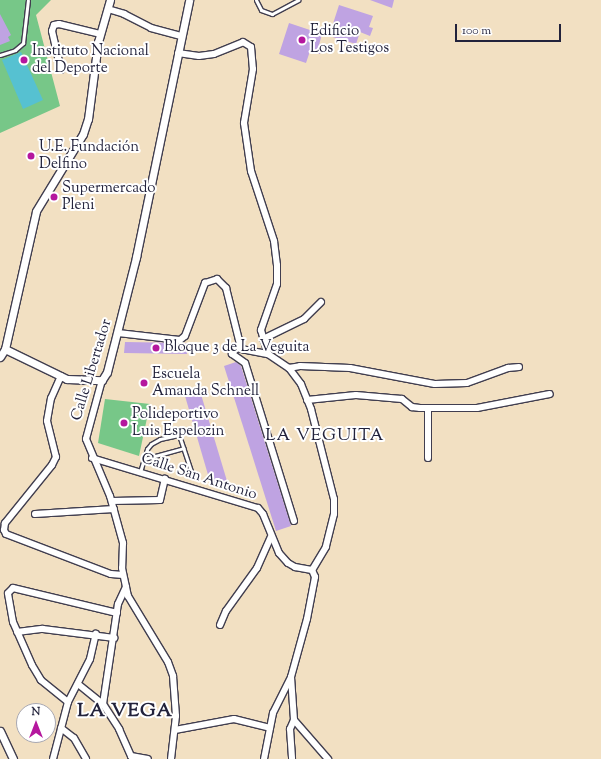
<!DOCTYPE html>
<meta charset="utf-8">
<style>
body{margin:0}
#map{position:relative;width:601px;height:759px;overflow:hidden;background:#f2e0c2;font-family:"Sorts Mill Goudy",serif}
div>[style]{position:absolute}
.green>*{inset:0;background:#77c788}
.water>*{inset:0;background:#56c1d1}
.building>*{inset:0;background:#bfa3e2}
.roads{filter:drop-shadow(1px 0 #413e4f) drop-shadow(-1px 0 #413e4f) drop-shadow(0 1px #413e4f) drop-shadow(0 -1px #413e4f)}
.service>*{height:3px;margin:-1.5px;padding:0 1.5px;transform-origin:1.5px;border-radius:1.5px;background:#fff}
.minor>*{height:6px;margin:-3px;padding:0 3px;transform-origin:3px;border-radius:3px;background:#fff}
.tertiary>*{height:7px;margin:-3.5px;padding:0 3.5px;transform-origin:3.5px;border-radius:3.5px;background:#fff}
.dots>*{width:11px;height:11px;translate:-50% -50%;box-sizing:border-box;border:2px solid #fff;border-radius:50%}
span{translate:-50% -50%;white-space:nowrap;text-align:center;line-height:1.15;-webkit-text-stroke:4px #fff;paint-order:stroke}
.poi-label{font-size:15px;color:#22223b}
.left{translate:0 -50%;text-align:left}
.street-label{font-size:15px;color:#22223b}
.quarter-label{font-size:17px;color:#22223b;letter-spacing:1px}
.district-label{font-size:19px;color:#22223b;font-weight:700;letter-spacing:1px}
.north{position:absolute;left:16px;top:703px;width:40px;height:40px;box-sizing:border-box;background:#fff;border:1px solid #a7a7b1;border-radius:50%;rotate:0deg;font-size:11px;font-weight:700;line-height:16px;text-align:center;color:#22223b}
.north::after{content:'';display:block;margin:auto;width:14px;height:18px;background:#b5179e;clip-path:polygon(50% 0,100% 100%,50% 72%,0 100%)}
.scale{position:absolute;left:455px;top:24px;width:106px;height:18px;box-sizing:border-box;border:2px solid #22223b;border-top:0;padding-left:5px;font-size:12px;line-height:14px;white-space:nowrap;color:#22223b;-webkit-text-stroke:3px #fff;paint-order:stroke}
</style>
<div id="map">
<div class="green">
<div style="clip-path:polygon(0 0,51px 0,36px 15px,60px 106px,0 133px)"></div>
<div style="clip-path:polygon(105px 399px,150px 404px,139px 456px,98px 443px)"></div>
</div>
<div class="water">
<div style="clip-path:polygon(21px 52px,43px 100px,23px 109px,2px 60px)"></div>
</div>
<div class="building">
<div style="clip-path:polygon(370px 0,394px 0,392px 8px)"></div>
<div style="clip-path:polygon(339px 5px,373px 16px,369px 27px,373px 28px,370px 36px,360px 32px,356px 44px,329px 36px)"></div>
<div style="clip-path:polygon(0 14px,11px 35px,8px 37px,10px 41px,0 45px)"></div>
<div style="clip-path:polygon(289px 23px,322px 34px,319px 45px,323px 47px,320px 54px,310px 51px,306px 63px,279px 54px)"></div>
<div style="clip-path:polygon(125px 342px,187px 343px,187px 354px,124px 353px)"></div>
<div style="clip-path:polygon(236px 362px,241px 366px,291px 526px,276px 531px,224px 366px)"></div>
<div style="clip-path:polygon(200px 391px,227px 481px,211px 485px,185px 396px)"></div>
</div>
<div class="roads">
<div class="service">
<div style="left:256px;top:0;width:11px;rotate:63deg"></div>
<div style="left:261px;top:10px;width:12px;rotate:20deg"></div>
<div style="left:272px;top:14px;width:30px;rotate:-28deg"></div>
<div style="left:0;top:55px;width:16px;rotate:-18deg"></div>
<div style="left:15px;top:50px;width:11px;rotate:-41deg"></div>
<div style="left:23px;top:43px;width:43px;rotate:-83.4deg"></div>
<div style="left:144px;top:459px;width:41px;rotate:-15.4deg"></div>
<div style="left:140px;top:472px;width:24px;rotate:-73deg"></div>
<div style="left:147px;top:449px;width:6px;rotate:-51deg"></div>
<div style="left:151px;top:444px;width:10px;rotate:-29deg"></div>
<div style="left:160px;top:439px;width:19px;rotate:-12deg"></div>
<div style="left:179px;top:435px;width:41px;rotate:71.6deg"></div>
</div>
<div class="minor">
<div style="left:108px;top:9px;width:17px;rotate:17deg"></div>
<div style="left:124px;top:14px;width:30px;rotate:27deg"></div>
<div style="left:151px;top:28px;width:30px;rotate:15deg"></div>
<div style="left:178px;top:53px;width:21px;rotate:8deg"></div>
<div style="left:199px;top:56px;width:15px;rotate:-8deg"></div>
<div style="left:214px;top:54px;width:31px;rotate:-22deg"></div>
<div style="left:243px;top:42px;width:9px;rotate:32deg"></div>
<div style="left:251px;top:47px;width:22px;rotate:85deg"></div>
<div style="left:253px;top:69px;width:55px;rotate:99.5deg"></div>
<div style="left:244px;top:123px;width:49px;rotate:81.7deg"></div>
<div style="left:251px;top:171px;width:74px;rotate:71.8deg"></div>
<div style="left:274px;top:241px;width:24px;rotate:83deg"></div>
<div style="left:277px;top:265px;width:19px;rotate:90deg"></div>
<div style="left:277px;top:284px;width:49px;rotate:109.2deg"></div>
<div style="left:261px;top:330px;width:25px;rotate:74deg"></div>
<div style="left:61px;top:70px;width:40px;rotate:-103deg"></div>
<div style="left:52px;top:31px;width:6px;rotate:-72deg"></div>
<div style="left:54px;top:25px;width:5px;rotate:-11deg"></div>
<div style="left:59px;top:24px;width:42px;rotate:13.7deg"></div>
<div style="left:118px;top:333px;width:62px;rotate:6.4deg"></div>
<div style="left:180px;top:340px;width:6px;rotate:-39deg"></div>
<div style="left:185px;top:336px;width:57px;rotate:-69.3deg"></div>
<div style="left:205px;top:283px;width:13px;rotate:-18deg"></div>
<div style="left:217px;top:279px;width:13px;rotate:45deg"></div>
<div style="left:226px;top:288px;width:62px;rotate:76deg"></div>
<div style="left:263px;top:339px;width:46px;rotate:-26deg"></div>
<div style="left:304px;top:319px;width:24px;rotate:-45deg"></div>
<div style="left:289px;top:368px;width:11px;rotate:-10deg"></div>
<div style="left:300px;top:366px;width:50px;rotate:2.3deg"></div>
<div style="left:350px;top:368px;width:86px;rotate:10.7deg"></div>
<div style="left:435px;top:384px;width:32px;rotate:-2deg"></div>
<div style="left:467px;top:383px;width:44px;rotate:-20.1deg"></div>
<div style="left:508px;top:368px;width:11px;rotate:-5deg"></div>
<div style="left:61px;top:376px;width:24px;rotate:114deg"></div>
<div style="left:51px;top:398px;width:23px;rotate:100deg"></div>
<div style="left:47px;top:421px;width:37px;rotate:76deg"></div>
<div style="left:56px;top:457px;width:9px;rotate:117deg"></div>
<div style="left:52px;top:465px;width:75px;rotate:129deg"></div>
<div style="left:5px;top:523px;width:7px;rotate:98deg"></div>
<div style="left:4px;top:530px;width:4px;rotate:63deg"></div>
<div style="left:6px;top:534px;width:112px;rotate:20.9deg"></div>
<div style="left:111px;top:574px;width:12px;rotate:5deg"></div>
<div style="left:102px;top:380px;width:61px;rotate:105.2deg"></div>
<div style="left:86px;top:439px;width:62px;rotate:67.2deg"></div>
<div style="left:110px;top:496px;width:49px;rotate:74.5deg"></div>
<div style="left:123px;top:543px;width:25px;rotate:92deg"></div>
<div style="left:122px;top:568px;width:29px;rotate:78deg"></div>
<div style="left:128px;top:596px;width:77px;rotate:58.8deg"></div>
<div style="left:168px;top:662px;width:15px;rotate:70deg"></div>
<div style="left:173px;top:676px;width:40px;rotate:85.7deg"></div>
<div style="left:176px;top:716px;width:43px;rotate:96.6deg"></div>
<div style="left:307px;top:400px;width:49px;rotate:-5.8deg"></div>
<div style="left:356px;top:395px;width:46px;rotate:5deg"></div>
<div style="left:402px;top:399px;width:13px;rotate:39deg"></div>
<div style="left:412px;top:407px;width:8px;rotate:7deg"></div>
<div style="left:420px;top:408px;width:57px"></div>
<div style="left:477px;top:408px;width:74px;rotate:-10.9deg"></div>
<div style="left:428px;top:408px;width:50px;rotate:90deg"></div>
<div style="left:92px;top:458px;width:173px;rotate:16.8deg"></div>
<div style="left:258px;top:508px;width:8px;rotate:50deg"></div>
<div style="left:263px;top:514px;width:42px;rotate:67.7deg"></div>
<div style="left:279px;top:553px;width:13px;rotate:48deg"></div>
<div style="left:288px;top:563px;width:8px;rotate:30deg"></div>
<div style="left:295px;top:567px;width:17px;rotate:10deg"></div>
<div style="left:112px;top:501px;width:48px;rotate:-1.2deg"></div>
<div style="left:160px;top:500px;width:22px;rotate:-77deg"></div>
<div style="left:35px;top:514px;width:79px;rotate:-3.6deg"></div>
<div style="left:294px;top:521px;width:165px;rotate:-107.2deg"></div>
<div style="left:245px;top:363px;width:16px;rotate:-145deg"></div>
<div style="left:232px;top:354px;width:7px;rotate:-56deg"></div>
<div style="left:236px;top:348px;width:33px;rotate:11deg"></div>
<div style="left:268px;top:354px;width:25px;rotate:34deg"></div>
<div style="left:289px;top:368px;width:20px;rotate:53deg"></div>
<div style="left:301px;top:384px;width:27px;rotate:68deg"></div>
<div style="left:311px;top:409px;width:93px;rotate:75.7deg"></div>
<div style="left:334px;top:499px;width:15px;rotate:90deg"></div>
<div style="left:334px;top:514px;width:34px;rotate:104deg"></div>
<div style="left:326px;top:547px;width:27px;rotate:121deg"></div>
<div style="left:220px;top:625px;width:15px;rotate:-67deg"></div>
<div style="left:226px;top:611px;width:53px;rotate:-54.2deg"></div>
<div style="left:257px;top:568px;width:34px;rotate:-66deg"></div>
<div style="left:17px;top:632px;width:26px;rotate:-7deg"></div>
<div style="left:43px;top:629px;width:72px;rotate:7.2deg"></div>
<div style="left:291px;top:677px;width:43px;rotate:86deg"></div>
<div style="left:294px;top:720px;width:10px;rotate:114deg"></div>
<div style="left:290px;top:729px;width:30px;rotate:86deg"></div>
<div style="left:78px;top:684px;width:32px;rotate:39deg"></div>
<div style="left:103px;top:704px;width:30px;rotate:57deg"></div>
<div style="left:119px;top:729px;width:30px;rotate:66deg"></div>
<div style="left:131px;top:756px;width:17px;rotate:10deg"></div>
<div style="left:68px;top:702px;width:35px;rotate:-141deg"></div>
<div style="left:41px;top:680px;width:17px;rotate:-121deg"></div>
<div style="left:32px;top:665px;width:47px;rotate:-113.8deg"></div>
<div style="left:13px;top:622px;width:29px;rotate:-100deg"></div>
<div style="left:8px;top:593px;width:7px;rotate:-45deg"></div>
<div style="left:13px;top:588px;width:107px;rotate:13.5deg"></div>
<div style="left:103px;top:704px;width:101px;rotate:-81.5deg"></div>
<div style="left:118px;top:604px;width:19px;rotate:-65deg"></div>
<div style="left:294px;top:720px;width:52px;rotate:48.9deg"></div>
<div style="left:61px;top:728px;width:16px;rotate:38deg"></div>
<div style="left:74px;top:738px;width:24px;rotate:60deg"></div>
<div style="left:175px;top:730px;width:60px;rotate:-10.6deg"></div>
<div style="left:234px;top:719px;width:37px;rotate:14deg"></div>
<div style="left:53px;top:759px;width:59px;rotate:-75.3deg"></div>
<div style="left:68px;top:702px;width:48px;rotate:-62.9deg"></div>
<div style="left:90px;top:659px;width:26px;rotate:-77deg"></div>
<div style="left:264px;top:759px;width:47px;rotate:-78.9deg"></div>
<div style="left:273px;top:713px;width:40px;rotate:-63.4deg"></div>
<div style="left:291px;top:677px;width:60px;rotate:-74.6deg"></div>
<div style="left:307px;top:619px;width:43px;rotate:-79.2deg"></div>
<div style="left:315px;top:577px;width:8px;rotate:-113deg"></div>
</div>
<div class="tertiary">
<div style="left:5px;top:349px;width:69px;rotate:25.8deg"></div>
<div style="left:67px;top:379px;width:35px;rotate:2deg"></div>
<div style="left:102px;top:380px;width:9px;rotate:-58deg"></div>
<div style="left:107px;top:372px;width:119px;rotate:-75.8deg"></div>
<div style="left:136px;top:257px;width:262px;rotate:-78.3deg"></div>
<div style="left:0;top:357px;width:9px;rotate:-58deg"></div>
<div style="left:5px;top:349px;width:141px;rotate:-77.3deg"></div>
<div style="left:36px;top:211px;width:90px;rotate:-58.6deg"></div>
<div style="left:83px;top:134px;width:16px;rotate:-72deg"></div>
<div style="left:88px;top:119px;width:78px;rotate:-82.6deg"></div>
<div style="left:98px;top:42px;width:44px;rotate:-74.1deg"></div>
<div style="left:0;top:731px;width:31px;rotate:65deg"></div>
</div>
</div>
<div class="dots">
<div style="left:302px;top:40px;background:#b5179e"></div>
<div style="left:24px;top:60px;background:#b5179e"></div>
<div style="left:31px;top:156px;background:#b5179e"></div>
<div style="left:54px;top:197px;background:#b5179e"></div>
<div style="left:156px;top:348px;background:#b5179e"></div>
<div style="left:144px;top:383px;background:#b5179e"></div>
<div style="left:124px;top:423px;background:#b5179e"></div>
</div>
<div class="poi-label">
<span class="left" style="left:310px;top:40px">Edificio<br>Los Testigos</span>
<span class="left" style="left:32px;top:60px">Instituto Nacional<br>del Deporte</span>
<span class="left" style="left:39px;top:156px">U.E. Fundación<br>Delfino</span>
<span class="left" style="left:62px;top:197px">Supermercado<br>Pleni</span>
<span class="left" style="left:164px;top:348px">Bloque 3 de La Veguita</span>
<span class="left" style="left:152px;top:383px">Escuela<br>Amanda Schnell</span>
<span class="left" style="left:132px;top:423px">Polideportivo<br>Luis Espelozin</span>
</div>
<div class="street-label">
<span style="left:92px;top:370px;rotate:-73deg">Calle Libertador</span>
<span style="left:199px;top:477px;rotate:18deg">Calle San Antonio</span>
</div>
<div class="quarter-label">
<span style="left:325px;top:437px">LA VEGUITA</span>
</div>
<div class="district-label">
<span style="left:125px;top:712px">LA VEGA</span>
</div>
<div class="north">N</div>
<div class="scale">100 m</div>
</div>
